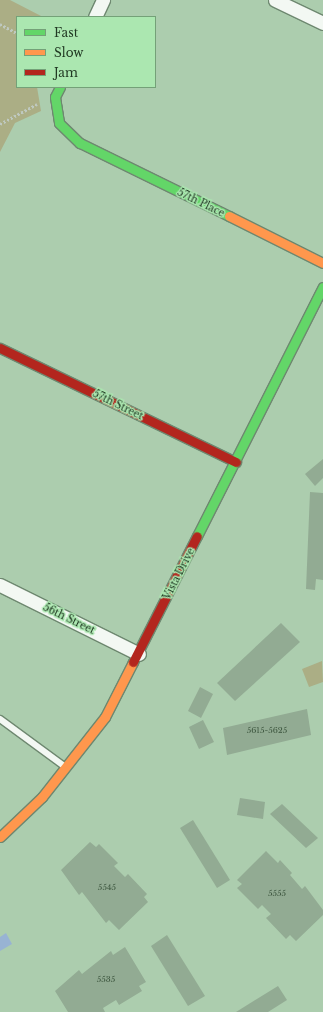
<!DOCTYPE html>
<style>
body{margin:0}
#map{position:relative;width:323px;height:1012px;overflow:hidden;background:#accdae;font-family:"Libre Baskerville",serif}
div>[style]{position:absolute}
.green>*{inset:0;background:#abae85}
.water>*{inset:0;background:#98b3d3}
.building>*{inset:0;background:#92ab93}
.path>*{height:2.5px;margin-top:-1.25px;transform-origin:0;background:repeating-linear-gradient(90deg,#bfc9c0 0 2px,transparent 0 4px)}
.roads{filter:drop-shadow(1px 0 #6e8870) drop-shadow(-1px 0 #6e8870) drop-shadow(0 1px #6e8870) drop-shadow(0 -1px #6e8870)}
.lane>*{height:6px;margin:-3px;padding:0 3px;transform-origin:3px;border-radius:3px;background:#f3f8f3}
.street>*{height:13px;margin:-6.5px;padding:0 6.5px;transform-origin:6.5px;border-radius:6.5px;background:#f3f8f3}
.fast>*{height:9px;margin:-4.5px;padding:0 4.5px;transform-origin:4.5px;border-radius:4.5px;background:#63d668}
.slow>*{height:9px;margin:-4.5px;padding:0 4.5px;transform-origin:4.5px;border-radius:4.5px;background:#ff974d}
.jam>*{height:9px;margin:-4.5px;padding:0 4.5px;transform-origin:4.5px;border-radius:4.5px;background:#b3261e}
span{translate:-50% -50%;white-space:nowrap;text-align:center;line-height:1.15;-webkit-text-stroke:3px #abe7b0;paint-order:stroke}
.number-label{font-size:8px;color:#3d563f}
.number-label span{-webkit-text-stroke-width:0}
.street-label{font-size:10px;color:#213923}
.legend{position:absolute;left:16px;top:16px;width:140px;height:72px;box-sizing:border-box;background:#abe7b0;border:1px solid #74a178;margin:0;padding:5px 7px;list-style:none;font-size:12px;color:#213923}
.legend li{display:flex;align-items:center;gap:8px;height:20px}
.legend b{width:20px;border:1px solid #74a178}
</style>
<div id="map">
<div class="green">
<div style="clip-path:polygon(0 0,10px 0,43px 17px,17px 17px,17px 87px,37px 87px,41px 111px,15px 123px,0 152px)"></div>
<div style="clip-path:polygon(322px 661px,323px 682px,309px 687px,302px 669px)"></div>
</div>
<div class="water">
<div style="clip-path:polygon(6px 933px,12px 944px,0 951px,0 937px)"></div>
</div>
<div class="building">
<div style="clip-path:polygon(323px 459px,323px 478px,315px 486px,305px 474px)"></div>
<div style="clip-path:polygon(310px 492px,323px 493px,323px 580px,316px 579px,315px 590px,306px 589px)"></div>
<div style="clip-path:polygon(281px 623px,300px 642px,235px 701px,217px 683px)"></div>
<div style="clip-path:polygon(200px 687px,213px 694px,201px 718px,188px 711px)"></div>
<div style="clip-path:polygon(307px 709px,311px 735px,227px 755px,223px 728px)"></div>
<div style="clip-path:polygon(203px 720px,214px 742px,199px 749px,189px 727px)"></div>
<div style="clip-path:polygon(240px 798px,265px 802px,263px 819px,237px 815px)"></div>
<div style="clip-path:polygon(282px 804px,318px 838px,306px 848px,270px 814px)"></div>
<div style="clip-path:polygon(193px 820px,230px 880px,217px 888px,180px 828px)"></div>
<div style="clip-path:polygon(90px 842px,96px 847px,99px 844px,118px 863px,114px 866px,125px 877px,128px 874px,147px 894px,144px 897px,148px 902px,119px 930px,109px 920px,106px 923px,82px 892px,79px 895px,61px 870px)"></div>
<div style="clip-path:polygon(266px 851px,278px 863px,280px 860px,292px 873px,290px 875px,302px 889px,305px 886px,323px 910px,323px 915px,296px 941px,290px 935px,286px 939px,266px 918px,271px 914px,262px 905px,258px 909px,237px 888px,242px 884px,237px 880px)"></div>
<div style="clip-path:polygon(167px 935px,205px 996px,188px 1006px,151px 946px)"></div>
<div style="clip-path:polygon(125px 947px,146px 982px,139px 986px,142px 991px,119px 1005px,116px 1000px,103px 1008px,105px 1012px,68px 1012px,55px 991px,79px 970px,82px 974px,111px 951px,113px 955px)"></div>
<div style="clip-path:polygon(278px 986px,287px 1000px,268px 1012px,236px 1012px)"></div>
</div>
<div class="path">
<div style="left:0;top:24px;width:19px;rotate:28deg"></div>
<div style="left:0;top:124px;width:42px;rotate:-28.4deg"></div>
</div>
<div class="roads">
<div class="lane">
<div style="left:0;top:719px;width:79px;rotate:36.3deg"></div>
</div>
<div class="street">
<div style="left:275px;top:0;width:53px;rotate:25.6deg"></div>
<div style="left:95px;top:17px;width:19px;rotate:-65deg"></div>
<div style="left:0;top:585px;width:155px;rotate:26.4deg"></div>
</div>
<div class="fast">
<div style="left:60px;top:87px;width:11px;rotate:117deg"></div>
<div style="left:55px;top:97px;width:26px;rotate:81deg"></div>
<div style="left:59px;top:123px;width:29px;rotate:44deg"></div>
<div style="left:80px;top:143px;width:166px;rotate:26.1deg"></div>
<div style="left:197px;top:536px;width:279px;rotate:-63.2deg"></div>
</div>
<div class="slow">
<div style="left:229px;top:216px;width:105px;rotate:26.6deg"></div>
<div style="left:0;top:837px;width:58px;rotate:-43.6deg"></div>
<div style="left:42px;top:797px;width:102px;rotate:-51.8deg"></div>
<div style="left:105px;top:717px;width:62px;rotate:-63deg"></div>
</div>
<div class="jam">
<div style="left:0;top:348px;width:262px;rotate:25.8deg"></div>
<div style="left:133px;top:662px;width:141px;rotate:-63.1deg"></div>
</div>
</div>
<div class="number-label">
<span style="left:267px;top:731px">5615-5625</span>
<span style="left:107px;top:888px">5545</span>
<span style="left:277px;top:894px">5555</span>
<span style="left:106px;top:980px">5535</span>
</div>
<div class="street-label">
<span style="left:201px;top:203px;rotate:26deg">57th Place</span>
<span style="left:118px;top:405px;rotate:26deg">57th Street</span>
<span style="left:179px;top:574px;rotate:-63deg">Vista Drive</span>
<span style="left:69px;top:619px;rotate:26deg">56th Street</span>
</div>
<ul class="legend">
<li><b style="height:5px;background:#63d668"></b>Fast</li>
<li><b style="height:5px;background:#ff974d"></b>Slow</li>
<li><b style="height:5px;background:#b3261e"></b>Jam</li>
</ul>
</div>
